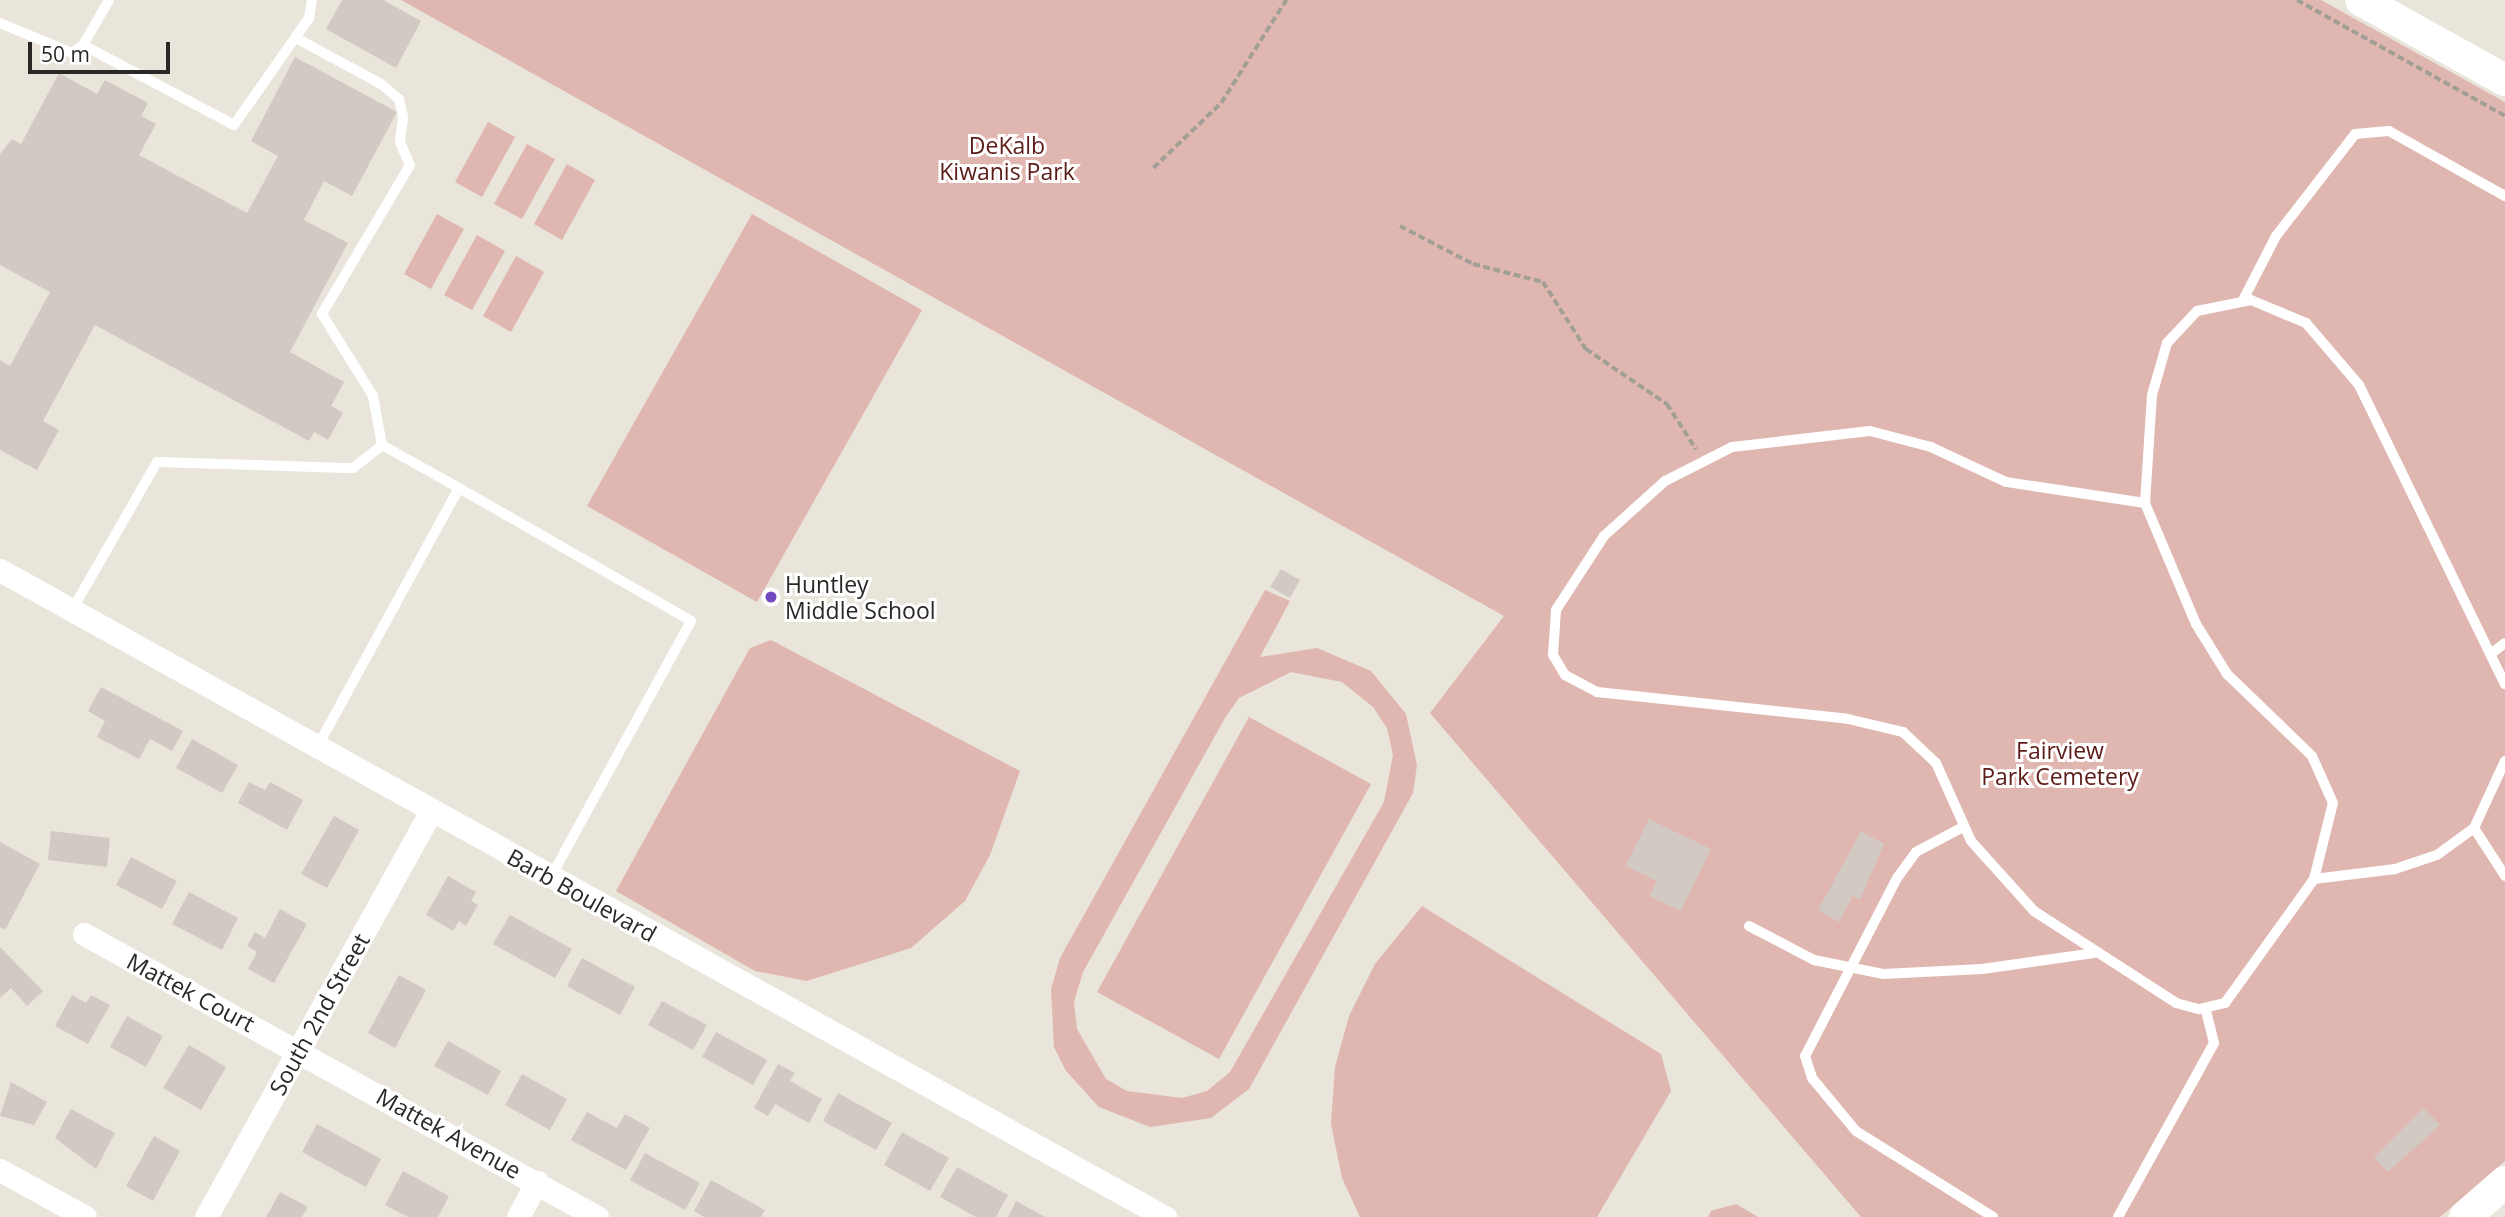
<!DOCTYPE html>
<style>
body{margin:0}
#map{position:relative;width:2505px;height:1217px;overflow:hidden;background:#e9e5db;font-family:"Open Sans",sans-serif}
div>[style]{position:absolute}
.green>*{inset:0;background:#e0b6b0}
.building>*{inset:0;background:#d2c9c3}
.path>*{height:3.5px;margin-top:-1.75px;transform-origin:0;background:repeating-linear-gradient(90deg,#a29f97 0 7px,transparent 0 10.5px)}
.lane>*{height:10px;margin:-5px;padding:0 5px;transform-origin:5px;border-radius:5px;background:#fff}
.street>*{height:23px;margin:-11.5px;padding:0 11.5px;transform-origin:11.5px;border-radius:11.5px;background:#fff}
.secondary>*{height:32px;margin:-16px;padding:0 16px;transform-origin:16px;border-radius:16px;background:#fff}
.dots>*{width:19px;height:19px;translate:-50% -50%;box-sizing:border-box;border:4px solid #fff;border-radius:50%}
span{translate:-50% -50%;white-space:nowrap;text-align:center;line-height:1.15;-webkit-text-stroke:6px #fff;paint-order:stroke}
.park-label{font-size:23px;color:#5b1b17}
.poi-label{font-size:23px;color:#2a2825}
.left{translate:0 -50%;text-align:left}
.street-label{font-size:23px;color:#2a2825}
.scale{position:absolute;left:28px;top:42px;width:142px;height:32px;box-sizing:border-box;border:4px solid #2a2825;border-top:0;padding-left:9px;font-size:21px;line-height:24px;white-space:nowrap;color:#2a2825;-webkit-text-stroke:5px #fff;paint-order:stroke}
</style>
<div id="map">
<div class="green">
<div style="clip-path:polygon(401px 0,2321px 0,2505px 102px,2505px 1161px,2440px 1217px,1861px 1217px,1430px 713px,1504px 616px)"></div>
<div style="clip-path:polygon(488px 122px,515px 137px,482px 197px,455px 182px)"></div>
<div style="clip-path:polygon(527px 144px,555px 159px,522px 219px,494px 204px)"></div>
<div style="clip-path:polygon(567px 164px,595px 180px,562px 240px,534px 224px)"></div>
<div style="clip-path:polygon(437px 214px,464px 229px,431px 289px,404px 274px)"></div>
<div style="clip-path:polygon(752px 214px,922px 310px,757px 602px,587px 506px)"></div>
<div style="clip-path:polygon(477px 235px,505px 251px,472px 310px,444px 295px)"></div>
<div style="clip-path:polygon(516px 256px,544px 272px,511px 332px,483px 316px)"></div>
<div style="clip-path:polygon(evenodd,1265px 590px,1290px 601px,1260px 657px,1317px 648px,1371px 671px,1406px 714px,1417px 765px,1413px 793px,1249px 1089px,1211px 1118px,1150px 1127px,1099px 1107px,1066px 1071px,1054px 1047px,1051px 989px,1060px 958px,1265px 590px,1291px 672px,1342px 682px,1373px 707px,1387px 728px,1393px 755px,1384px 802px,1230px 1072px,1207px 1091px,1182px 1098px,1127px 1091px,1106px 1079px,1077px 1029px,1074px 1002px,1083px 972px,1225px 718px,1239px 698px,1291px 672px)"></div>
<div style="clip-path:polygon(771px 640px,1020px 771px,990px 855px,965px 901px,911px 948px,807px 981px,755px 971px,616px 891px,750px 648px)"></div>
<div style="clip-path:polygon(1249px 717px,1371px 784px,1219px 1059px,1097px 992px)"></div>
<div style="clip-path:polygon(1422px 906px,1661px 1054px,1671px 1091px,1597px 1217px,1360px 1217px,1342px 1178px,1331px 1124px,1335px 1067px,1349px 1016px,1375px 964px)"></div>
<div style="clip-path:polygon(1736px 1204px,1758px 1217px,1708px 1217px,1711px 1211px)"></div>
</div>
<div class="building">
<div style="clip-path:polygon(342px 0,383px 0,421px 21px,396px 68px,326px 29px)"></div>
<div style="clip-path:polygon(295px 57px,397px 112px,352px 196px,324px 181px,304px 220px,348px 243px,290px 352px,344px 382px,331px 406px,343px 413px,328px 440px,314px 432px,309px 441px,95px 325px,43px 421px,59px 430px,37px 470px,0 450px,0 360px,10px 366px,50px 292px,0 265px,0 154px,12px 139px,21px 144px,59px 73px,97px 94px,105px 80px,148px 103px,141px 116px,156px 124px,139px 155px,247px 213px,278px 156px,251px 141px)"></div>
<div style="clip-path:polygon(1281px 569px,1300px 580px,1290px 598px,1270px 587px)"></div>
<div style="clip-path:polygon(101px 687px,183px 731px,172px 751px,150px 739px,139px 759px,97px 737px,105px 721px,88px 711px)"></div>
<div style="clip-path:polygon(192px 739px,238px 765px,222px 793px,176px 768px)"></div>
<div style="clip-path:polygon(249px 782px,265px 790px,270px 782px,303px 800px,287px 830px,238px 803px)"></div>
<div style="clip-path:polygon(334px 816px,359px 830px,327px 888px,301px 874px)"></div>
<div style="clip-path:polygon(1649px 819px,1711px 849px,1681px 911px,1649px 896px,1657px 881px,1625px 866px)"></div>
<div style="clip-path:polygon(51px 831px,110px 838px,107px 867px,48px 860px)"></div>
<div style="clip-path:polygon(1861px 831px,1884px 844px,1860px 900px,1853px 896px,1839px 922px,1818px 910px)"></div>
<div style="clip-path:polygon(0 842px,40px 864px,5px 930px,0 927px)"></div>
<div style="clip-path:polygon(131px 857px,177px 881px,162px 909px,116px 885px)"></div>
<div style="clip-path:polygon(448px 876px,476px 892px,471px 901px,478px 905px,466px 926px,459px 921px,453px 931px,426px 915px)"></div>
<div style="clip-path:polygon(189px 892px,238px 918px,222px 950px,172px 924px)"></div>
<div style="clip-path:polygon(280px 909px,307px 924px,274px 983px,248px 969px,257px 952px,247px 946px,255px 932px,265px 938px)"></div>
<div style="clip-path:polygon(510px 915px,572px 949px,555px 978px,493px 944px)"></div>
<div style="clip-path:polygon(0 947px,43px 991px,27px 1006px,11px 988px,0 998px)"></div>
<div style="clip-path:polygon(582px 958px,635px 987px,620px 1015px,567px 986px)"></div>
<div style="clip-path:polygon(399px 975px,426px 990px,395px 1048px,368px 1033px)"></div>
<div style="clip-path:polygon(72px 995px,86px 1003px,91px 995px,110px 1005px,88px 1044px,55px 1026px)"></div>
<div style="clip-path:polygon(662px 1001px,707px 1025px,693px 1050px,648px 1025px)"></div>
<div style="clip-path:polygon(127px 1016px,163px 1036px,146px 1067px,110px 1047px)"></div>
<div style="clip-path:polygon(716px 1032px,767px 1060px,753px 1085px,702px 1057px)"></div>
<div style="clip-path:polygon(448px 1041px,501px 1071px,488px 1095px,434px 1066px)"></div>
<div style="clip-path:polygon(189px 1045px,226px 1067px,201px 1110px,163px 1088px)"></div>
<div style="clip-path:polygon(778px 1064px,795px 1073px,790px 1081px,822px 1099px,809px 1123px,775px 1104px,768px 1116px,754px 1108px)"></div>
<div style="clip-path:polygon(522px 1074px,567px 1099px,550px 1130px,505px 1105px)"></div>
<div style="clip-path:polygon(11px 1082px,47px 1102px,34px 1125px,0 1116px)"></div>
<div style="clip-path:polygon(838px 1093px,892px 1123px,876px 1150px,823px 1121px)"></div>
<div style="clip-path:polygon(2423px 1108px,2440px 1125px,2388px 1172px,2374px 1157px)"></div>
<div style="clip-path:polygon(71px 1109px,115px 1133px,96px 1169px,55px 1138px)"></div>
<div style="clip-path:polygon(587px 1112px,617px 1128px,625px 1114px,650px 1128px,626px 1170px,571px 1140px)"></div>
<div style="clip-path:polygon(317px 1124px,381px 1159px,366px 1187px,302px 1152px)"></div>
<div style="clip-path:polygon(902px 1132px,949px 1158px,930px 1191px,884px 1165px)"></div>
<div style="clip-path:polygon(154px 1136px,180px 1151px,153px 1201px,126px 1186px)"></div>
<div style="clip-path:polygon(645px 1153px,700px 1183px,685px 1210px,630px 1180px)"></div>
<div style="clip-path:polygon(957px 1167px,1008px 1195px,996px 1217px,976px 1217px,940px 1197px)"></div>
<div style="clip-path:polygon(403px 1171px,449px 1196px,438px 1217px,408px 1217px,385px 1205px)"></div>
<div style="clip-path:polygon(711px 1180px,765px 1210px,761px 1217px,704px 1217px,694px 1211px)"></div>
<div style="clip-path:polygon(280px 1192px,308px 1207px,302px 1217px,266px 1217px)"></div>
<div style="clip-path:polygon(1016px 1201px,1045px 1217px,1008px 1217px)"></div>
</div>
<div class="path">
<div style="left:2297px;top:0;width:238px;rotate:29.1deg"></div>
<div style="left:1153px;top:168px;width:94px;rotate:-43.7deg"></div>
<div style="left:1221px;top:103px;width:122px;rotate:-57.7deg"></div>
<div style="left:1400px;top:226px;width:82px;rotate:27.5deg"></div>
<div style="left:1473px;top:264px;width:72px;rotate:14.4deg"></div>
<div style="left:1543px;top:282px;width:80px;rotate:57.3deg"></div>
<div style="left:1586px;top:349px;width:98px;rotate:34.2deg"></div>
<div style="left:1667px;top:404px;width:54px;rotate:57.2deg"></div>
</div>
<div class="lane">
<div style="left:0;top:23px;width:78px;rotate:22.6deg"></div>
<div style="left:72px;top:53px;width:14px;rotate:-36deg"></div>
<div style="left:83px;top:45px;width:52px;rotate:-60deg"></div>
<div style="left:296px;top:38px;width:97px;rotate:28.4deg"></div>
<div style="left:381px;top:84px;width:23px;rotate:40deg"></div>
<div style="left:399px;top:99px;width:18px;rotate:77deg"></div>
<div style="left:403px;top:117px;width:25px;rotate:97deg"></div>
<div style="left:400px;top:142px;width:25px;rotate:67deg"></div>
<div style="left:410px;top:165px;width:173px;rotate:120.6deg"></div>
<div style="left:322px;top:314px;width:97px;rotate:58.1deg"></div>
<div style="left:373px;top:396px;width:50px;rotate:79.6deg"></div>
<div style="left:83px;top:45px;width:171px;rotate:27.9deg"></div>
<div style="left:234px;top:125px;width:131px;rotate:-55deg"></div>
<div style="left:309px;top:18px;width:18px;rotate:-81deg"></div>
<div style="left:2243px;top:300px;width:72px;rotate:-62.7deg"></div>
<div style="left:2276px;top:236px;width:129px;rotate:-52.2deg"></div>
<div style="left:2355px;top:134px;width:34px;rotate:-5deg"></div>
<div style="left:2389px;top:131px;width:133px;rotate:29.3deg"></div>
<div style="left:459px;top:488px;width:267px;rotate:29.8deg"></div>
<div style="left:691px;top:621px;width:292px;rotate:118.7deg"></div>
<div style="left:2145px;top:503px;width:141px;rotate:-171.4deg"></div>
<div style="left:2006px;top:482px;width:83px;rotate:-155deg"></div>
<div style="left:1931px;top:447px;width:63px;rotate:-165.3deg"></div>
<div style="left:1870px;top:431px;width:139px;rotate:173.4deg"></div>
<div style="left:1732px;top:447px;width:75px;rotate:153.1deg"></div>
<div style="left:1665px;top:481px;width:82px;rotate:138deg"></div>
<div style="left:1604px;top:536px;width:88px;rotate:123deg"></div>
<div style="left:1556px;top:610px;width:45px;rotate:93.8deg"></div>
<div style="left:1553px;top:655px;width:23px;rotate:59deg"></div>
<div style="left:1565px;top:675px;width:36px;rotate:28deg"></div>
<div style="left:1597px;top:692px;width:252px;rotate:6.1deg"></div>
<div style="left:1848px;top:719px;width:57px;rotate:13.3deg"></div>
<div style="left:1903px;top:732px;width:45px;rotate:43.2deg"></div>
<div style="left:1936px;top:763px;width:85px;rotate:65.8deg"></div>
<div style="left:1971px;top:841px;width:94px;rotate:48deg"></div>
<div style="left:2034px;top:911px;width:169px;rotate:32.9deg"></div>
<div style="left:2176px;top:1003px;width:24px;rotate:15deg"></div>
<div style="left:2199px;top:1009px;width:27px;rotate:-13deg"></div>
<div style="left:2225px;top:1003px;width:153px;rotate:-54.3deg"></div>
<div style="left:2314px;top:879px;width:78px;rotate:-76deg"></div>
<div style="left:2333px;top:803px;width:51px;rotate:-114.1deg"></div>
<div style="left:2312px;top:756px;width:118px;rotate:-136deg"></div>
<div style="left:2227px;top:674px;width:59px;rotate:-121.8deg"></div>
<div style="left:2196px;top:624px;width:131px;rotate:-112.9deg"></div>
<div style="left:2145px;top:503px;width:108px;rotate:-86.3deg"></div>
<div style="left:2152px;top:395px;width:54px;rotate:-73.9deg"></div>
<div style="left:2167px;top:343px;width:44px;rotate:-46.8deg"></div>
<div style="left:2197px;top:311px;width:55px;rotate:-11.5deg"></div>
<div style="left:2251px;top:300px;width:60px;rotate:22.7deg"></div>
<div style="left:2306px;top:323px;width:82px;rotate:49.5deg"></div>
<div style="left:2359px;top:385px;width:333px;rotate:64deg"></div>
<div style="left:72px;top:610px;width:171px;rotate:-60.1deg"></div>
<div style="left:157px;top:462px;width:196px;rotate:1.8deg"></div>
<div style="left:353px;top:468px;width:37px;rotate:-38deg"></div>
<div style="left:382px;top:445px;width:88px;rotate:29.2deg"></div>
<div style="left:459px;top:488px;width:295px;rotate:118.7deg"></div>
<div style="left:2492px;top:653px;width:16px;rotate:-38deg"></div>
<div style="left:1963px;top:827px;width:53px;rotate:152deg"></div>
<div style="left:1916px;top:852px;width:32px;rotate:126deg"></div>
<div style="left:1897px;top:878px;width:200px;rotate:117.3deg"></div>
<div style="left:1805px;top:1056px;width:23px;rotate:72deg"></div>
<div style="left:1812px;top:1078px;width:69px;rotate:50.3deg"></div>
<div style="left:1856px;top:1131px;width:162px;rotate:32.1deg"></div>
<div style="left:2474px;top:828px;width:57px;rotate:57.1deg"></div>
<div style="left:2314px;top:879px;width:82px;rotate:-7deg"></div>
<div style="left:2395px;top:869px;width:44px;rotate:-18.4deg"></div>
<div style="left:2437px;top:855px;width:46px;rotate:-36.1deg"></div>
<div style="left:2474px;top:828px;width:74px;rotate:-65.2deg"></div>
<div style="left:1749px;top:926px;width:73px;rotate:27.6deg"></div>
<div style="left:1814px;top:960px;width:70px;rotate:11.5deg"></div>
<div style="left:1883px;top:974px;width:99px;rotate:-2.9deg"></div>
<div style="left:1982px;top:969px;width:113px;rotate:-8.1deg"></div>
<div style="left:2118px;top:1217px;width:199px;rotate:-61.1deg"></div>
<div style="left:2214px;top:1043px;width:36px;rotate:-104deg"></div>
</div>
<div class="street">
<div style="left:0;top:570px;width:1333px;rotate:29.05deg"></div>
<div style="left:84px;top:934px;width:586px;rotate:28.88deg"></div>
<div style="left:0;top:1170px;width:97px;rotate:28.9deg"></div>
<div style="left:206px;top:1217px;width:464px;rotate:-61deg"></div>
<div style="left:518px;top:1217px;width:40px;rotate:-62deg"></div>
</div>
<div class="secondary">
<div style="left:2361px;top:0;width:165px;rotate:29.1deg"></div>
<div style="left:2465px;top:1217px;width:53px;rotate:-41.2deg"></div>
</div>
<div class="dots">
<div style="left:771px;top:597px;background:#7347c0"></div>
</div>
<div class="park-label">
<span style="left:1007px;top:158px">DeKalb<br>Kiwanis Park</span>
<span style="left:2060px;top:763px">Fairview<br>Park Cemetery</span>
</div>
<div class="poi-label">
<span class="left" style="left:785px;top:597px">Huntley<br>Middle School</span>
</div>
<div class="street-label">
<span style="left:582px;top:895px;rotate:29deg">Barb Boulevard</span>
<span style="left:191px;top:992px;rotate:28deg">Mattek Court</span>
<span style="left:319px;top:1014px;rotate:-61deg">South 2nd Street</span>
<span style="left:449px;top:1133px;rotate:29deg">Mattek Avenue</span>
</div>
<div class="scale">50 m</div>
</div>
